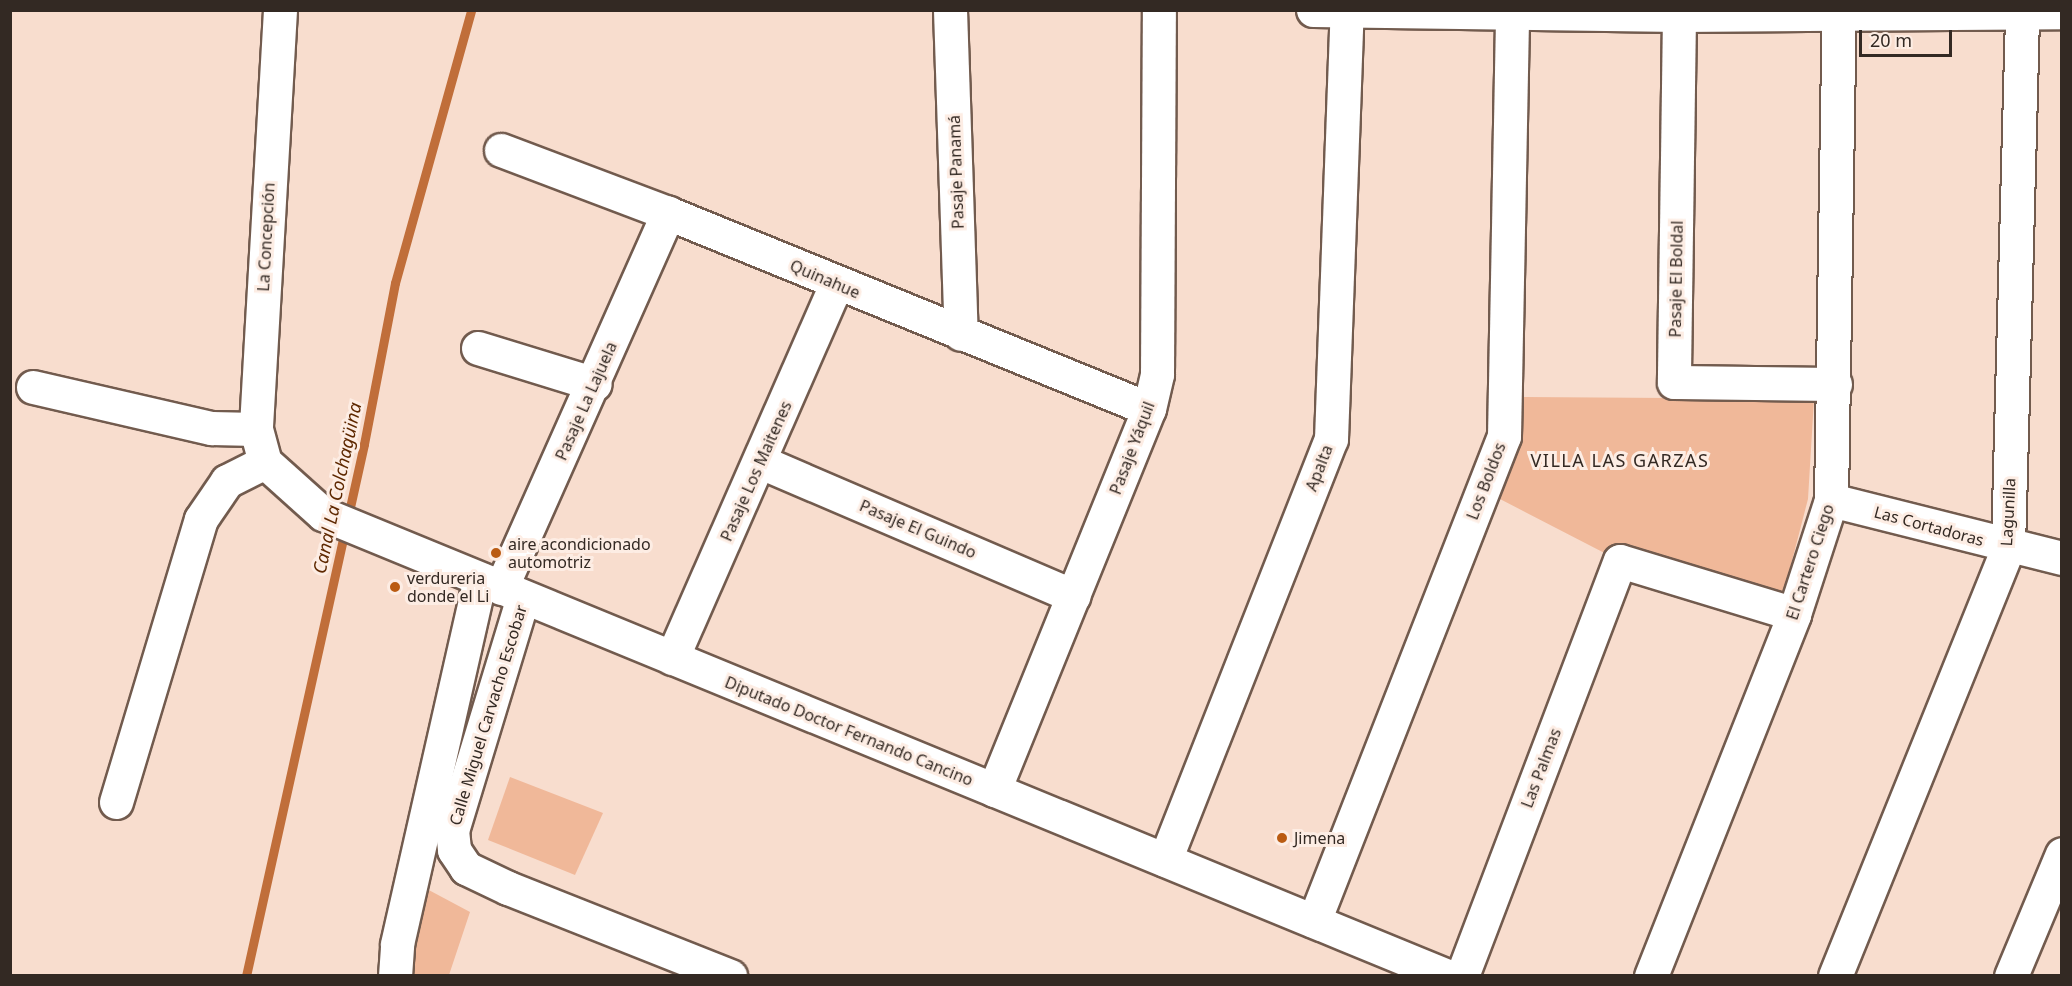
<!DOCTYPE html>
<meta charset="utf-8">
<style>
body{margin:0}
#map{position:relative;width:2072px;height:986px;overflow:hidden;background:#f8ddce;font-family:"Noto Sans",sans-serif}
div>[style]{position:absolute}
.green>*{inset:0;background:#f0b899}
.stream>*{height:9px;margin:-4.5px;padding:0 4.5px;transform-origin:4.5px;border-radius:4.5px;background:#c06e3a}
.roads{filter:drop-shadow(2px 0 #725b4e) drop-shadow(-2px 0 #725b4e) drop-shadow(0 2px #725b4e) drop-shadow(0 -2px #725b4e)}
.minor>*{height:33px;margin:-16.5px;padding:0 16.5px;transform-origin:16.5px;border-radius:16.5px;background:#fff}
.dots>*{width:16px;height:16px;translate:-50% -50%;box-sizing:border-box;border:3px solid #fdede4;border-radius:50%}
span{translate:-50% -50%;white-space:nowrap;text-align:center;line-height:1.15;-webkit-text-stroke:6px #fdede4;paint-order:stroke}
.street-label{font-size:16px;color:#332923}
.poi-label{font-size:16px;color:#332923}
.left{translate:0 -50%;text-align:left}
.neighbourhood-label{font-size:18px;color:#332923;letter-spacing:1.5px}
.water-label{font-size:18px;color:#5e2800;font-style:italic}
.frame{position:absolute;inset:0;border:12px solid #332923;pointer-events:none}
.scale{position:absolute;left:1859px;top:30px;width:93px;height:27px;box-sizing:border-box;border:3px solid #332923;border-top:0;padding-left:8px;font-size:18px;line-height:21px;white-space:nowrap;color:#332923;-webkit-text-stroke:4px #fdede4;paint-order:stroke}
</style>
<div id="map">
<div class="green">
<div style="clip-path:polygon(1524px 397px,1814px 399px,1808px 499px,1781px 603px,1620px 561px,1498px 498px,1520px 440px)"></div>
<div style="clip-path:polygon(510px 777px,603px 813px,575px 875px,488px 840px)"></div>
<div style="clip-path:polygon(410px 880px,470px 912px,449px 975px,396px 976px)"></div>
</div>
<div class="stream">
<div style="left:246px;top:976px;width:545px;rotate:-77.49deg"></div>
<div style="left:364px;top:444px;width:164px;rotate:-79.1deg"></div>
<div style="left:395px;top:283px;width:283px;rotate:-74.4deg"></div>
</div>
<div class="roads">
<div class="minor">
<div style="left:280px;top:10px;width:420px;rotate:93.3deg"></div>
<div style="left:256px;top:429px;width:34px;rotate:75deg"></div>
<div style="left:265px;top:462px;width:78px;rotate:41.9deg"></div>
<div style="left:323px;top:514px;width:1215px;rotate:22.34deg"></div>
<div style="left:950px;top:10px;width:324px;rotate:88.1deg"></div>
<div style="left:1313px;top:10px;width:366px;rotate:0.8deg"></div>
<div style="left:1679px;top:15px;width:383px;rotate:-0.4deg"></div>
<div style="left:1679px;top:15px;width:367px;rotate:90.8deg"></div>
<div style="left:1674px;top:382px;width:161px;rotate:0.7deg"></div>
<div style="left:501px;top:150px;width:178px;rotate:20.7deg"></div>
<div style="left:668px;top:213px;width:519px;rotate:22.17deg"></div>
<div style="left:478px;top:348px;width:122px;rotate:17.1deg"></div>
<div style="left:33px;top:387px;width:183px;rotate:13deg"></div>
<div style="left:211px;top:428px;width:45px;rotate:1.3deg"></div>
<div style="left:761px;top:462px;width:340px;rotate:23.2deg"></div>
<div style="left:1831px;top:500px;width:238px;rotate:14.1deg"></div>
<div style="left:501px;top:588px;width:411px;rotate:-66deg"></div>
<div style="left:523px;top:597px;width:244px;rotate:106.9deg"></div>
<div style="left:452px;top:830px;width:20px;rotate:84deg"></div>
<div style="left:454px;top:850px;width:22px;rotate:56deg"></div>
<div style="left:466px;top:868px;width:47px;rotate:25.5deg"></div>
<div style="left:508px;top:888px;width:239px;rotate:21.6deg"></div>
<div style="left:672px;top:658px;width:408px;rotate:-66.3deg"></div>
<div style="left:994px;top:790px;width:411px;rotate:-67.9deg"></div>
<div style="left:1149px;top:409px;width:36px;rotate:-77deg"></div>
<div style="left:1157px;top:374px;width:364px;rotate:-89.7deg"></div>
<div style="left:116px;top:802px;width:295px;rotate:-73.3deg"></div>
<div style="left:201px;top:519px;width:46px;rotate:-55.6deg"></div>
<div style="left:227px;top:481px;width:42px;rotate:-26.6deg"></div>
<div style="left:1165px;top:860px;width:453px;rotate:-68.5deg"></div>
<div style="left:1331px;top:439px;width:427px;rotate:-87.9deg"></div>
<div style="left:1314px;top:921px;width:521px;rotate:-68.61deg"></div>
<div style="left:1504px;top:436px;width:423px;rotate:-88.9deg"></div>
<div style="left:395px;top:976px;width:32px;rotate:-86deg"></div>
<div style="left:397px;top:944px;width:374px;rotate:-77.2deg"></div>
<div style="left:1462px;top:976px;width:444px;rotate:-69.2deg"></div>
<div style="left:1620px;top:561px;width:182px;rotate:16.9deg"></div>
<div style="left:1651px;top:976px;width:389px;rotate:-68.4deg"></div>
<div style="left:1794px;top:614px;width:120px;rotate:-72deg"></div>
<div style="left:1831px;top:500px;width:485px;rotate:-89.1deg"></div>
<div style="left:1835px;top:976px;width:463px;rotate:-68deg"></div>
<div style="left:2008px;top:547px;width:532px;rotate:-88.49deg"></div>
<div style="left:2011px;top:976px;width:132px;rotate:-67.3deg"></div>
</div>
</div>
<div class="dots">
<div style="left:496px;top:553px;background:#ba5b12"></div>
<div style="left:395px;top:587px;background:#ba5b12"></div>
<div style="left:1282px;top:838px;background:#ba5b12"></div>
</div>
<div class="street-label">
<span style="left:956px;top:172px;rotate:-92deg">Pasaje Panamá</span>
<span style="left:266px;top:237px;rotate:-87deg">La Concepción</span>
<span style="left:825px;top:279px;rotate:23deg">Quinahue</span>
<span style="left:1676px;top:279px;rotate:-89deg">Pasaje El Boldal</span>
<span style="left:586px;top:401px;rotate:-66deg">Pasaje La Lajuela</span>
<span style="left:1132px;top:448px;rotate:-69deg">Pasaje Yáquil</span>
<span style="left:1319px;top:468px;rotate:-69deg">Apalta</span>
<span style="left:756px;top:471px;rotate:-66deg">Pasaje Los Maitenes</span>
<span style="left:1486px;top:481px;rotate:-69deg">Los Boldos</span>
<span style="left:2008px;top:512px;rotate:-87deg">Lagunilla</span>
<span style="left:1929px;top:526px;rotate:15deg">Las Cortadoras</span>
<span style="left:918px;top:529px;rotate:23deg">Pasaje El Guindo</span>
<span style="left:1810px;top:562px;rotate:-72deg">El Cartero Ciego</span>
<span style="left:488px;top:715px;rotate:-73deg">Calle Miguel Carvacho Escobar</span>
<span style="left:849px;top:731px;rotate:22deg">Diputado Doctor Fernando Cancino</span>
<span style="left:1541px;top:768px;rotate:-69deg">Las Palmas</span>
</div>
<div class="poi-label">
<span class="left" style="left:508px;top:553px">aire acondicionado<br>automotriz</span>
<span class="left" style="left:407px;top:587px">verdureria<br>donde el Li</span>
<span class="left" style="left:1294px;top:838px">Jimena</span>
</div>
<div class="neighbourhood-label">
<span style="left:1620px;top:460px">VILLA LAS GARZAS</span>
</div>
<div class="water-label">
<span style="left:337px;top:488px;rotate:-78deg">Canal La Colchagüina</span>
</div>
<div class="frame"></div>
<div class="scale">20 m</div>
</div>
